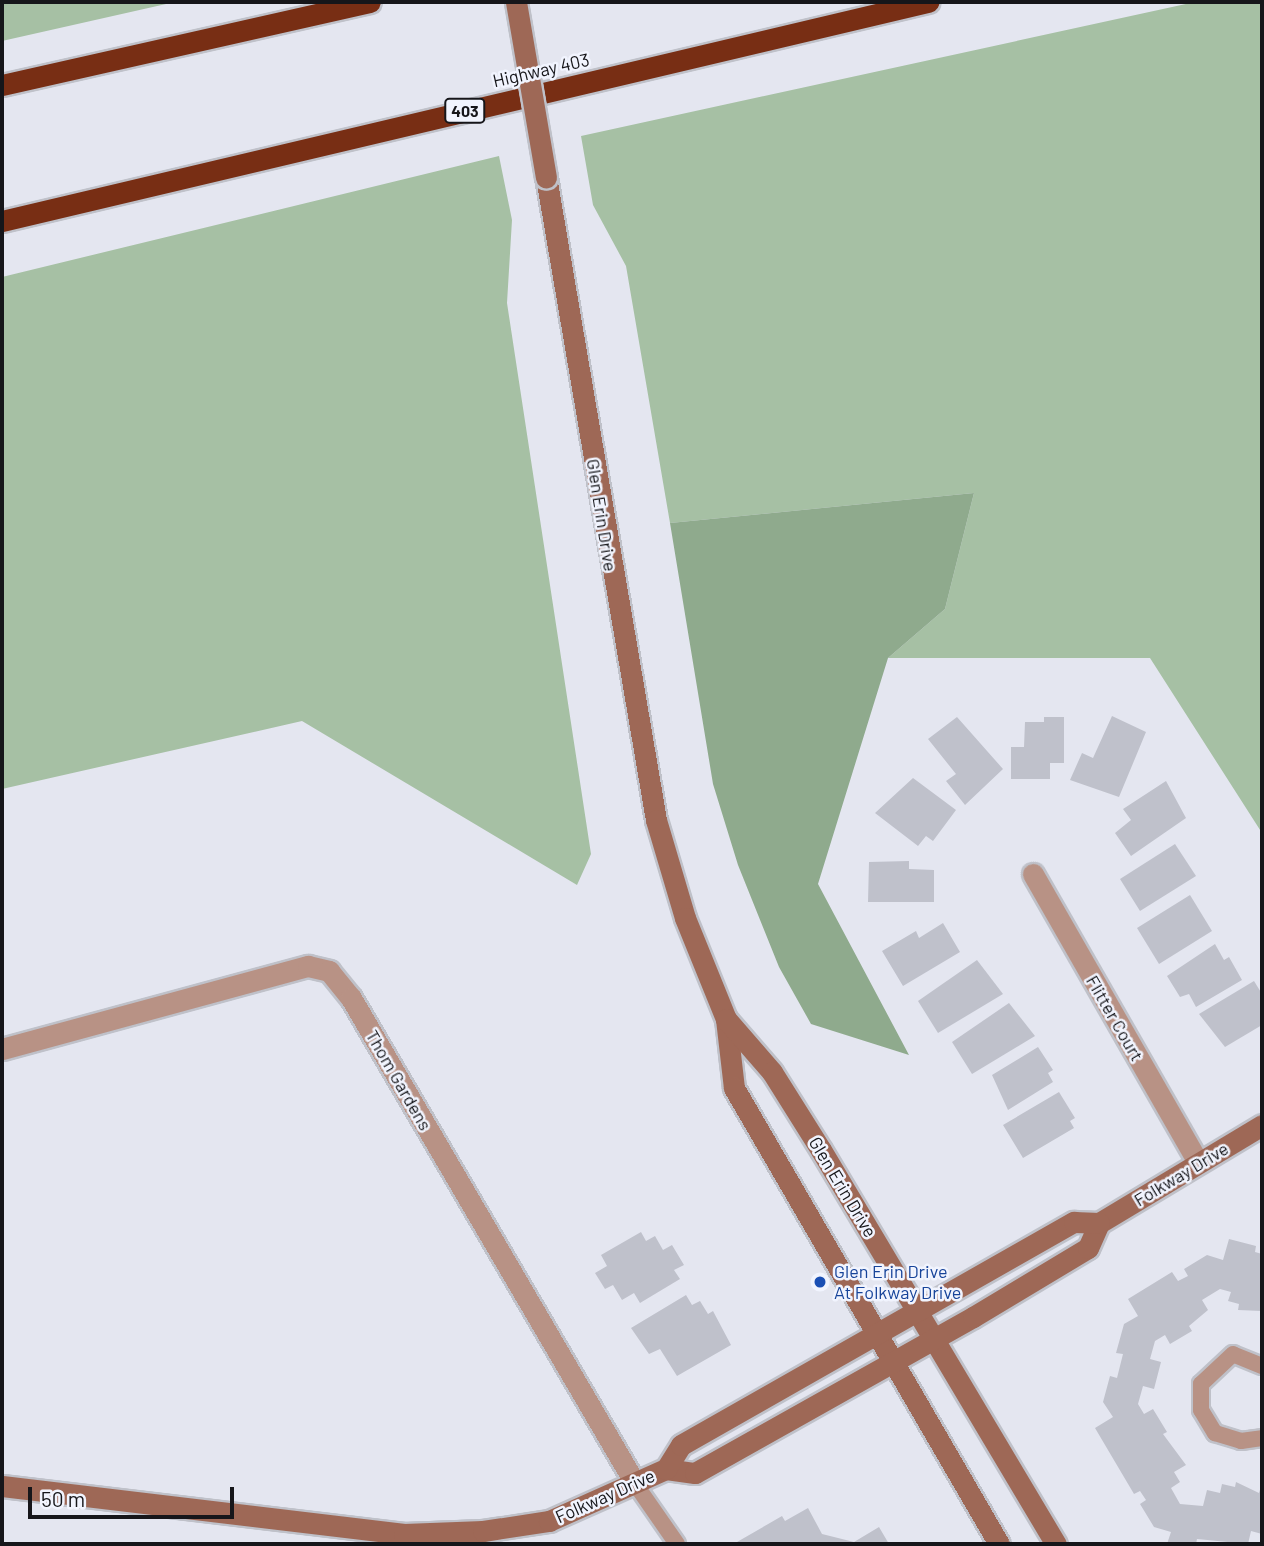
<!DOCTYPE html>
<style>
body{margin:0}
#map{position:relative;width:1264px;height:1546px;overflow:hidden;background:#e4e6f0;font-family:Barlow,sans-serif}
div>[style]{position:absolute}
.green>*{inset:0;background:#a6c0a4}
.forest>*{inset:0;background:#8faa8d}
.building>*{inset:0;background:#bfc1cb}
.roads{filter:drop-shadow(2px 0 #bfc1c9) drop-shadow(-2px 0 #bfc1c9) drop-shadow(0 2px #bfc1c9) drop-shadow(0 -2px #bfc1c9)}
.lane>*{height:16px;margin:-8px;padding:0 8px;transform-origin:8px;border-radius:8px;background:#b89285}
.street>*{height:21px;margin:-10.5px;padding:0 10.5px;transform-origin:10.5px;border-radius:10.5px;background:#b89285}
.secondary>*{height:21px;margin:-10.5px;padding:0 10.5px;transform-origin:10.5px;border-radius:10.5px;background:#9e6856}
.highway>*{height:21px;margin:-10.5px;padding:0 10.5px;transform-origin:10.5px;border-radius:10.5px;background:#782e14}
.bridges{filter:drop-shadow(2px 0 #bfc1c9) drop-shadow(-2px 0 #bfc1c9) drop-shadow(0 2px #bfc1c9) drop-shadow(0 -2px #bfc1c9)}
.secondary-bridge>*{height:21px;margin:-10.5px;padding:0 10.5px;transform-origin:10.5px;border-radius:10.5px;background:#9e6856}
.dots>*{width:19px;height:19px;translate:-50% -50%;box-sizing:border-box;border:4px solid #f1f4fe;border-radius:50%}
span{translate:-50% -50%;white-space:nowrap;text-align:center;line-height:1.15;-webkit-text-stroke:5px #f1f4fe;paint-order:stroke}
.shield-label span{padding:2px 5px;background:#f1f4fe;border:2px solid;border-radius:5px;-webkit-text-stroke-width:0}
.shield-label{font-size:16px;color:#16161a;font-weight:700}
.street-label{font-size:18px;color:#16161a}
.transit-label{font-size:18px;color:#164399}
.left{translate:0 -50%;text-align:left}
.frame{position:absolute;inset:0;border:4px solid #16161a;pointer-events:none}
.scale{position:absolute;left:28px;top:1487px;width:206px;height:32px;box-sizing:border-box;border:4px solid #16161a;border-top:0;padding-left:9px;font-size:21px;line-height:24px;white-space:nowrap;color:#16161a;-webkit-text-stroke:5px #f1f4fe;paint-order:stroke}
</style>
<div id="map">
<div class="green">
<div style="clip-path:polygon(2px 2px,175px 2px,2px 41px)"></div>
<div style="clip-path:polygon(1195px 2px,1262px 2px,1262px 833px,1150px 658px,888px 658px,945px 609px,974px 493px,670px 523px,626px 266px,593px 205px,581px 136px)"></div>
<div style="clip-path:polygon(499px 156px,512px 220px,507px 303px,591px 854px,577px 885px,302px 721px,2px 789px,2px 277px)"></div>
</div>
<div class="forest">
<div style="clip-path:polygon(974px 493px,945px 609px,888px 658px,818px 884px,909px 1055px,811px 1024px,779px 967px,738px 865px,713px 784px,670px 523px)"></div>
</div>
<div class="building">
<div style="clip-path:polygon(1112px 716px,1146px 732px,1119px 797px,1070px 780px,1082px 753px,1093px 758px)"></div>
<div style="clip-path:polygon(957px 717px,1003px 769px,965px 805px,946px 781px,956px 774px,928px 739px)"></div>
<div style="clip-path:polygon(1044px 717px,1064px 717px,1064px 763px,1050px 763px,1050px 779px,1011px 779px,1011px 747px,1024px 747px,1025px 722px,1044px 722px)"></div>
<div style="clip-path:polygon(913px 778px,956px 810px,933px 841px,926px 836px,918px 846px,875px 813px)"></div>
<div style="clip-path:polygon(1166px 781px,1186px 818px,1131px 856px,1115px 833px,1131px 820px,1123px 809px)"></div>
<div style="clip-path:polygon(1175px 844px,1196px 876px,1140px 911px,1120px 879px)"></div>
<div style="clip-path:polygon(909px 861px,909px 869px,934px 870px,934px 902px,868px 902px,869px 862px)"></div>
<div style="clip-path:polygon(1190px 895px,1212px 931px,1159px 964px,1137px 928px)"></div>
<div style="clip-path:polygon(943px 923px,960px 952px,903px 986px,882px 951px,916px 931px,919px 938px)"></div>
<div style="clip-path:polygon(1215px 944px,1224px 960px,1229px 957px,1242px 980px,1196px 1007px,1189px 994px,1180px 997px,1167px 976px)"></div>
<div style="clip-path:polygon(977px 960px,1003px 994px,938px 1033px,918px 1001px)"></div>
<div style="clip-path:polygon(1254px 981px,1262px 994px,1262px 1025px,1225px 1047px,1199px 1014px)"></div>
<div style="clip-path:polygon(1009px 1003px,1035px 1036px,972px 1074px,952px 1042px)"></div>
<div style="clip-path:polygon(1038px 1047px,1053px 1070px,1048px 1073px,1053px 1082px,1008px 1110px,992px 1075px)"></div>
<div style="clip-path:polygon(1059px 1092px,1075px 1118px,1070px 1121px,1074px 1128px,1023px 1158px,1003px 1125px)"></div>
<div style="clip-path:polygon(641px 1232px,646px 1241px,655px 1236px,663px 1250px,672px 1245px,684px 1265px,674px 1270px,680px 1279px,640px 1303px,634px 1293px,622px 1300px,613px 1285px,605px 1289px,595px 1273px,607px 1266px,601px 1255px)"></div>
<div style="clip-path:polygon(1229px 1239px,1256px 1246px,1255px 1252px,1262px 1254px,1262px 1311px,1238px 1310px,1239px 1304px,1228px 1301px,1231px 1292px,1220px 1289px,1202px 1300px,1208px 1310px,1189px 1326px,1192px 1331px,1170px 1344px,1165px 1335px,1155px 1341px,1150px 1359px,1161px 1362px,1154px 1389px,1143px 1386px,1138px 1404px,1144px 1414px,1153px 1409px,1167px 1432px,1163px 1434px,1186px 1465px,1174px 1472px,1180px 1482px,1171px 1488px,1180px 1504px,1203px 1506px,1207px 1490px,1220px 1493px,1222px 1484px,1235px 1487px,1236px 1482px,1259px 1493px,1262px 1483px,1262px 1534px,1251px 1531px,1248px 1544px,1197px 1539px,1196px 1544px,1167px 1544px,1171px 1532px,1154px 1527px,1140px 1504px,1146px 1500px,1140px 1491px,1134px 1494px,1095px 1428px,1113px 1417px,1103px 1402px,1110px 1376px,1117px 1378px,1123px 1354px,1116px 1353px,1124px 1324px,1138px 1316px,1128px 1299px,1172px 1272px,1178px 1281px,1188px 1276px,1184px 1269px,1207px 1255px,1223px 1260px)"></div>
<div style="clip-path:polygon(686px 1295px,692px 1305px,700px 1301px,708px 1314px,713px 1311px,731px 1345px,677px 1376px,660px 1349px,649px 1354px,631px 1328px)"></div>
<div style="clip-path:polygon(808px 1508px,822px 1534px,854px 1542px,879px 1527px,889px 1544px,737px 1542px,782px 1516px,785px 1521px)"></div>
</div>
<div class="roads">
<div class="lane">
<div style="left:1262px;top:1366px;width:31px;rotate:-158deg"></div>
<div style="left:1233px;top:1354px;width:44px;rotate:136.8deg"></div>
<div style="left:1201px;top:1384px;width:26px;rotate:90deg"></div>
<div style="left:1201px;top:1410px;width:27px;rotate:59deg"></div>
<div style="left:1215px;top:1433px;width:27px;rotate:17deg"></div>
<div style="left:1241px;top:1441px;width:21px;rotate:-8deg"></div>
<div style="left:636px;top:1485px;width:72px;rotate:55.2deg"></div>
</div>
<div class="street">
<div style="left:1033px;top:874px;width:332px;rotate:60.2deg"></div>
<div style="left:2px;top:1049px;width:317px;rotate:-15.2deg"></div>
<div style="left:308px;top:966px;width:22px;rotate:13deg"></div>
<div style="left:329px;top:971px;width:35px;rotate:51deg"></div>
<div style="left:351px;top:998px;width:564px;rotate:59.66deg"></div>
</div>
<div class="secondary">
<div style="left:546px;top:177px;width:652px;rotate:80.29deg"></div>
<div style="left:656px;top:820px;width:102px;rotate:73.5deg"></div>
<div style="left:685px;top:918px;width:109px;rotate:67.9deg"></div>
<div style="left:726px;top:1019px;width:69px;rotate:83.4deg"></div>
<div style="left:734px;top:1088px;width:527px;rotate:59.84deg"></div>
<div style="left:726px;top:1019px;width:70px;rotate:49deg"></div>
<div style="left:772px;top:1072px;width:92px;rotate:57.9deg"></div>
<div style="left:821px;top:1150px;width:459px;rotate:59.2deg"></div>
<div style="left:666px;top:1469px;width:29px;rotate:8deg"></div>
<div style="left:695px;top:1473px;width:319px;rotate:-29.3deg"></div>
<div style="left:973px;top:1317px;width:134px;rotate:-31deg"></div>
<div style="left:1088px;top:1248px;width:27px;rotate:-66deg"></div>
<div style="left:1099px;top:1223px;width:190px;rotate:-31deg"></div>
<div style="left:2px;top:1486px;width:405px;rotate:6.8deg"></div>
<div style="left:404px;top:1534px;width:79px;rotate:-2.2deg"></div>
<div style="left:483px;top:1531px;width:67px;rotate:-8.6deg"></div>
<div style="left:549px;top:1521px;width:128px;rotate:-24deg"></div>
<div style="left:666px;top:1469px;width:28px;rotate:-58deg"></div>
<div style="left:681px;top:1445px;width:452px;rotate:-29.6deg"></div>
<div style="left:1074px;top:1222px;width:25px;rotate:2deg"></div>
</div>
<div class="highway">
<div style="left:2px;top:85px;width:377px;rotate:-12.7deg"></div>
<div style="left:2px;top:221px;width:952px;rotate:-13.31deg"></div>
</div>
</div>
<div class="bridges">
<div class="secondary-bridge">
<div style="left:516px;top:2px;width:178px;rotate:80.3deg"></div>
</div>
</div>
<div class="dots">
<div style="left:820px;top:1282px;background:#1a4fb4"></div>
</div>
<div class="shield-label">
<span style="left:465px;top:111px">403</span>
</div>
<div class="street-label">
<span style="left:541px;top:70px;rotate:-13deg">Highway 403</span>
<span style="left:602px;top:515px;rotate:81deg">Glen Erin Drive</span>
<span style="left:1115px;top:1018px;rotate:60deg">Flitter Court</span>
<span style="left:399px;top:1080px;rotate:60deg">Thom Gardens</span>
<span style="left:1181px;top:1174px;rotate:-31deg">Folkway Drive</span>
<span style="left:843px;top:1187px;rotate:59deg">Glen Erin Drive</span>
<span style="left:605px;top:1496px;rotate:-24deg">Folkway Drive</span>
</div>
<div class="transit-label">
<span class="left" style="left:834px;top:1282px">Glen Erin Drive<br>At Folkway Drive</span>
</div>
<div class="frame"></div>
<div class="scale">50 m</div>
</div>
